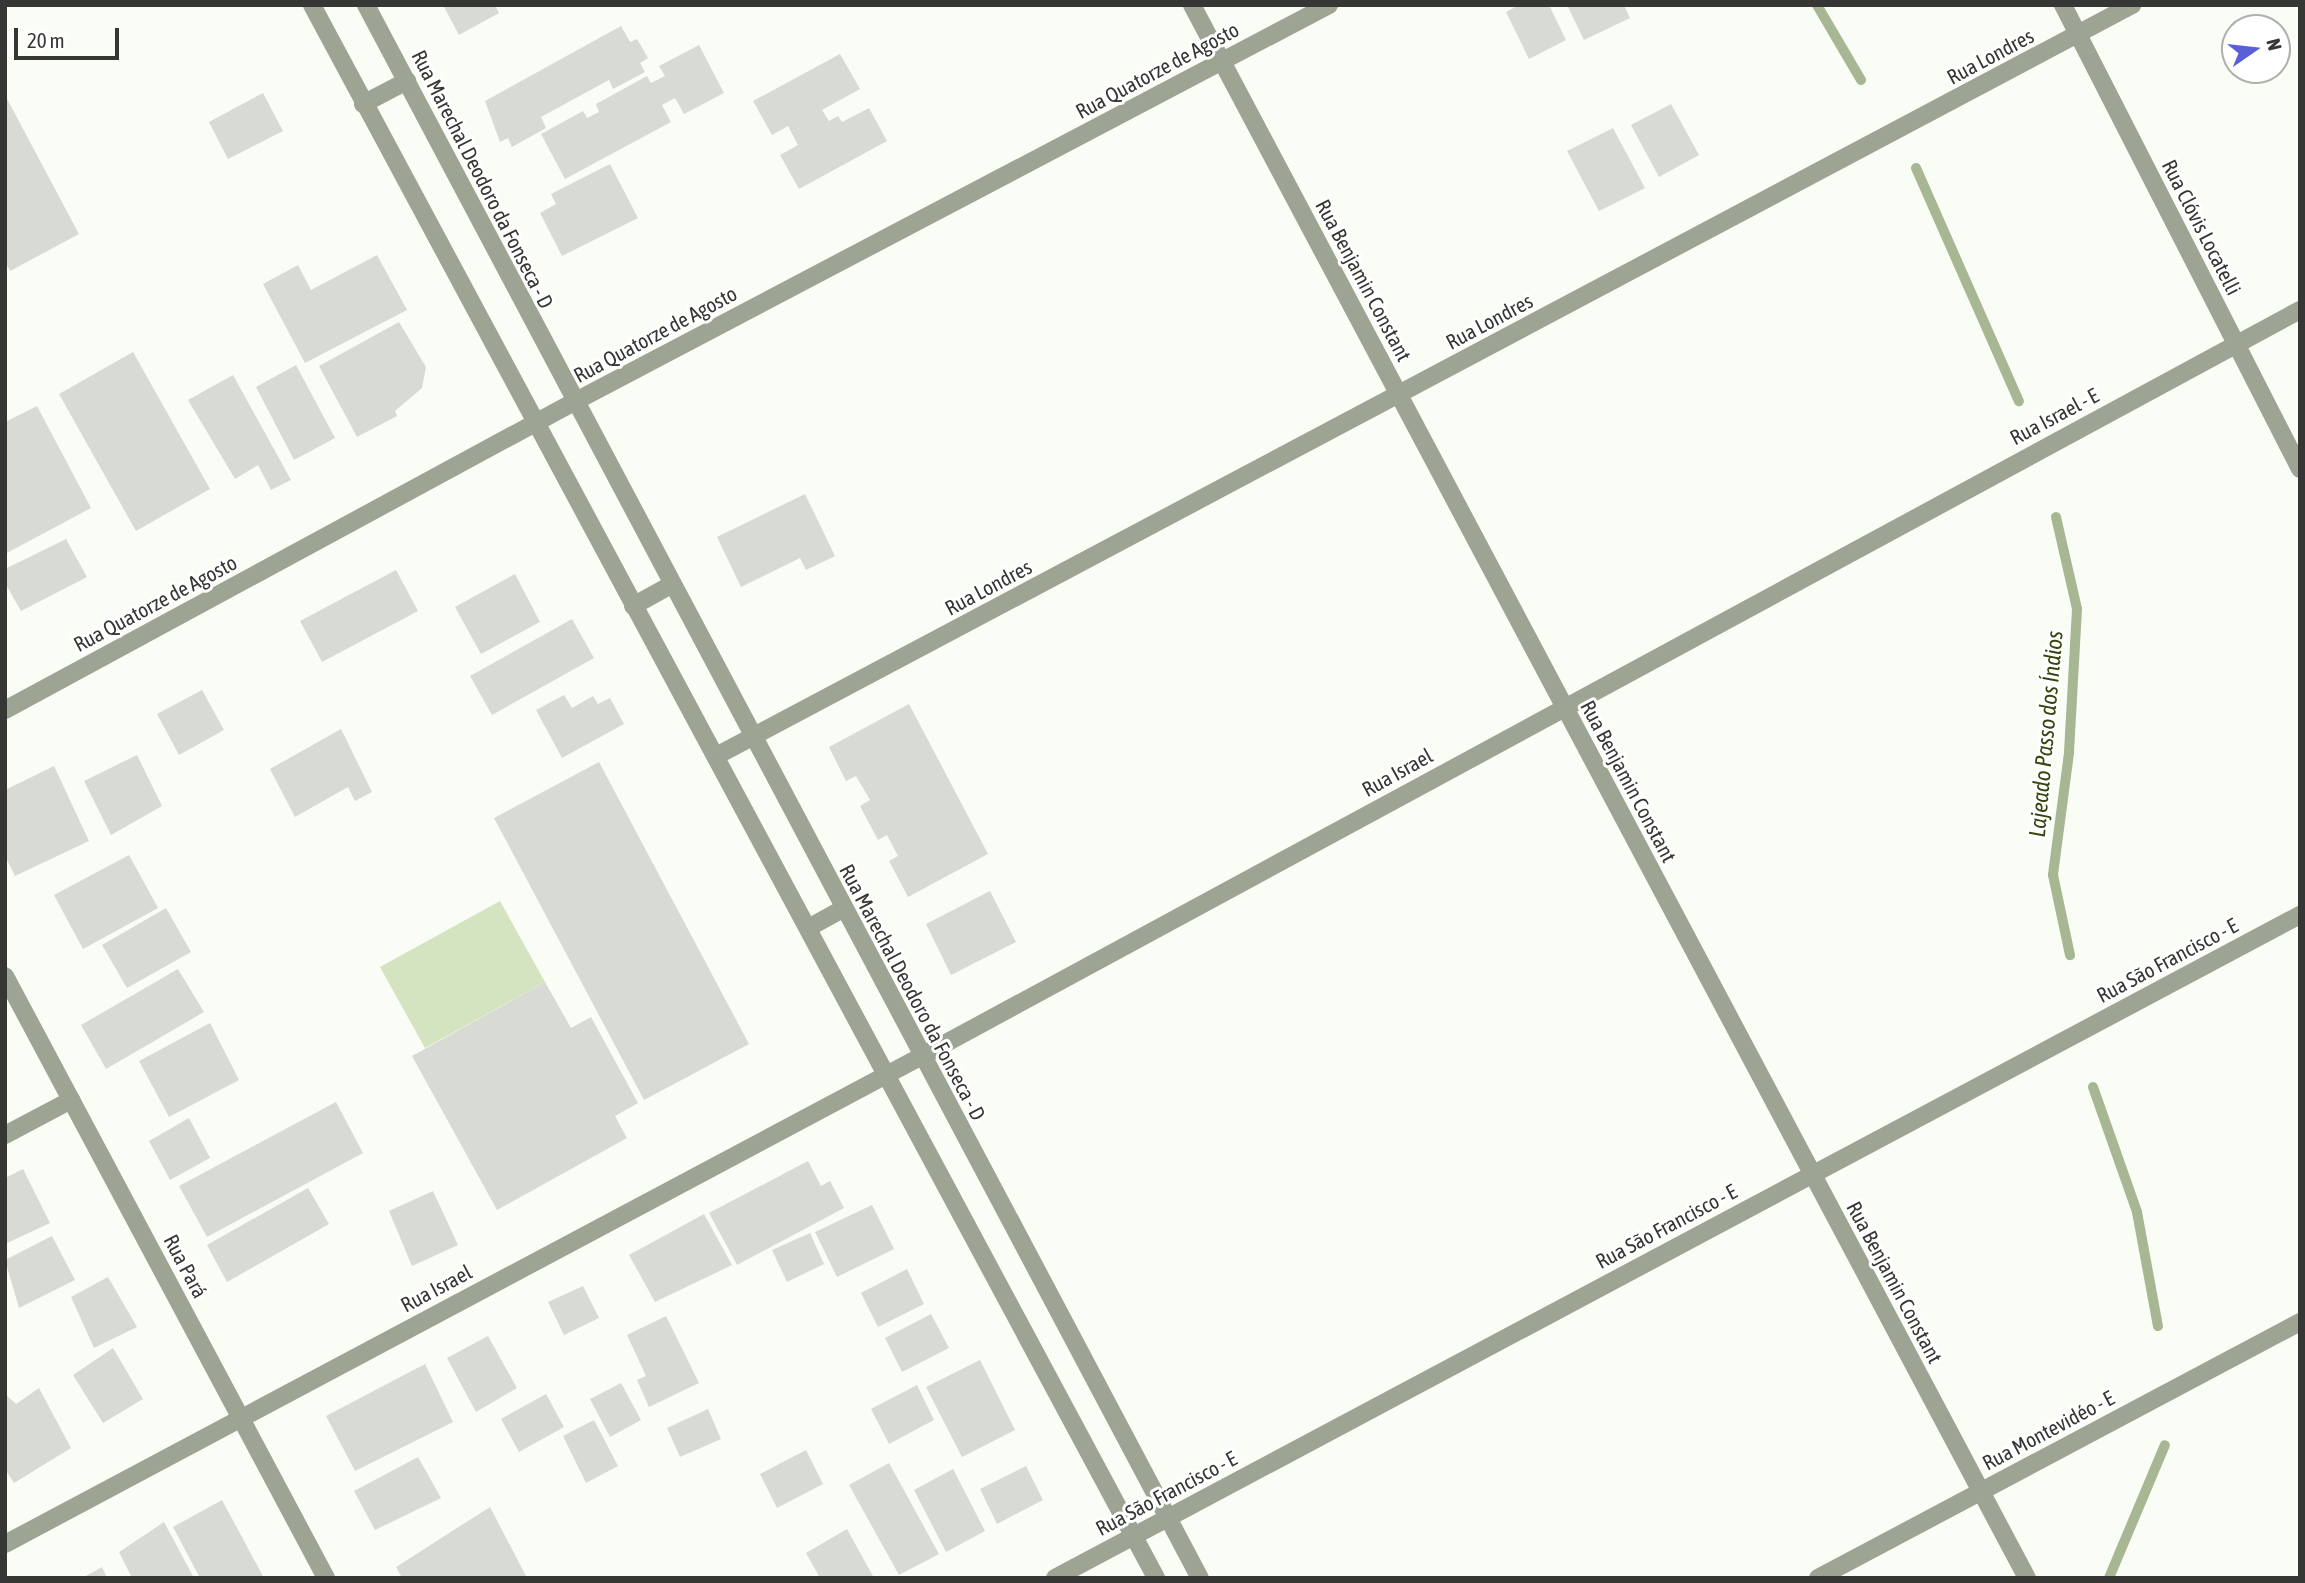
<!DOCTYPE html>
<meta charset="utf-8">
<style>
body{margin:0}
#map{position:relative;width:2305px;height:1583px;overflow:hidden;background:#f9fdf5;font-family:"Asap Condensed",sans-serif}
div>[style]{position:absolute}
.green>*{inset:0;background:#d4e3c0}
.stream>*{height:10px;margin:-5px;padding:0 5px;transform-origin:5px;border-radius:5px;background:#a8b793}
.building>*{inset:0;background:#d8dbd4}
.service>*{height:18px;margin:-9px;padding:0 9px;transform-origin:9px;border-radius:9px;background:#9da494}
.minor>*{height:18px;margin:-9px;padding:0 9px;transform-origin:9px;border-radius:9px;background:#9da494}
.tertiary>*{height:18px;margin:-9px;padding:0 9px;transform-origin:9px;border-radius:9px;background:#9da494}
span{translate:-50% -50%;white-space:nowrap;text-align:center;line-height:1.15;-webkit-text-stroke:6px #fff;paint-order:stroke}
.street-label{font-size:21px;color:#363734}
.water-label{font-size:23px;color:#34460f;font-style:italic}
.frame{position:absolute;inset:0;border:7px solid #363734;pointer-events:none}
.north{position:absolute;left:2221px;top:14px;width:70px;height:70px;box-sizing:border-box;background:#fff;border:2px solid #afafae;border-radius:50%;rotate:76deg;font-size:19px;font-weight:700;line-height:28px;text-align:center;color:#363734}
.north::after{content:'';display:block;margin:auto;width:24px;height:32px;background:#5960d7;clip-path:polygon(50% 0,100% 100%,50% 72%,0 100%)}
.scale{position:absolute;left:14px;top:28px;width:105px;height:32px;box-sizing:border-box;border:4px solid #363734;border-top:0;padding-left:9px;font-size:21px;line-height:24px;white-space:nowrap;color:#363734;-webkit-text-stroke:5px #fff;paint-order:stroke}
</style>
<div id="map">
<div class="green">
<div style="clip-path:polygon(500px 901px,545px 982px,425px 1048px,380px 967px)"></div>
</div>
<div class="stream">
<div style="left:1817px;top:5px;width:87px;rotate:59.6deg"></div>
<div style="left:1916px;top:168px;width:255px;rotate:66.2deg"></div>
<div style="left:2056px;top:517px;width:94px;rotate:77.1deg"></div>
<div style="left:2077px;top:609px;width:144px;rotate:93.2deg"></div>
<div style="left:2069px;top:753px;width:123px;rotate:97.5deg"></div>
<div style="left:2053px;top:875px;width:82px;rotate:78deg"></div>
<div style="left:2093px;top:1087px;width:133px;rotate:70.6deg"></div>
<div style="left:2137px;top:1212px;width:116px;rotate:79.6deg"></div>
<div style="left:2109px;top:1578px;width:144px;rotate:-67.2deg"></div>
</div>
<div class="building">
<div style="clip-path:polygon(443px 5px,495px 5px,499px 13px,459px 35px)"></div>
<div style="clip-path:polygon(1519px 5px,1549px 5px,1566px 40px,1529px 59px,1506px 12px)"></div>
<div style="clip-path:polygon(1567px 5px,1624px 5px,1630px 18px,1584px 40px)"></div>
<div style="clip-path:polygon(621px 26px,630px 42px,637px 39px,648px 58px,640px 63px,645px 72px,613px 89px,609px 80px,541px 117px,546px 128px,512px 147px,508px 138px,500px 142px,485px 101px)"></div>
<div style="clip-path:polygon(699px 45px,724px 93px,684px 114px,675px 98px,662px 105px,671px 122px,565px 179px,541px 134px,583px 111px,587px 118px,599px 112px,596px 104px,647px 76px,651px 83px,665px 76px,659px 66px)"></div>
<div style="clip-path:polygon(840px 54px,860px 89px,822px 110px,829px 121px,838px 116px,842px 122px,869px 108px,887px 141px,799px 189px,780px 155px,798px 145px,788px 126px,772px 135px,753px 101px)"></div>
<div style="clip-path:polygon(263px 93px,283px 131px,228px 159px,209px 122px)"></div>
<div style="clip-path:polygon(5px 95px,79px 234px,10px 271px,5px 261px)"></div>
<div style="clip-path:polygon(1671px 104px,1699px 155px,1659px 177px,1631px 125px)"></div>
<div style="clip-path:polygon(1613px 128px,1645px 188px,1599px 211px,1567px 151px)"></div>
<div style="clip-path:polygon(610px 164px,638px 218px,562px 256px,540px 213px,556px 204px,551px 194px)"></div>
<div style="clip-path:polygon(377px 255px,407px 310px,305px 363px,263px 284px,298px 265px,311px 290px)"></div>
<div style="clip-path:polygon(399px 322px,426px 367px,422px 388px,395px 411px,397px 416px,357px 437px,319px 366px)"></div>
<div style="clip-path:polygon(133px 352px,210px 489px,136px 531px,59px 394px)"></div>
<div style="clip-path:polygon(296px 365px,335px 438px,294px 460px,256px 387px)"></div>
<div style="clip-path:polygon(233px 375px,291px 480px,271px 490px,258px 465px,235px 479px,188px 400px)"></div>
<div style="clip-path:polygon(37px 406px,91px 508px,5px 554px,5px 422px)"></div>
<div style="clip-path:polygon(805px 494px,835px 556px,806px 570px,800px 558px,741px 587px,717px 537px)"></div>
<div style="clip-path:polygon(66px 539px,87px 577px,21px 611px,5px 583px,5px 569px)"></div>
<div style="clip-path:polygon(396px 570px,418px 611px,322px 662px,300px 621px)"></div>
<div style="clip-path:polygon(515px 574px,540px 622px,481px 654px,455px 607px)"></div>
<div style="clip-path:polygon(572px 619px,594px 658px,492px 715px,470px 676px)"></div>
<div style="clip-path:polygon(202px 690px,224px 730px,179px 755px,157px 714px)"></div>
<div style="clip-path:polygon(564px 695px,572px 708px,593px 696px,598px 704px,610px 698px,624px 724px,562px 758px,536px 710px)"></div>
<div style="clip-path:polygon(909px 704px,988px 854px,908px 897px,889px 861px,898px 856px,887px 835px,878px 840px,860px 806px,870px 800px,856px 776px,846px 781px,829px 747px)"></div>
<div style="clip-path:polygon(341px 729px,372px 792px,355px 801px,348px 787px,295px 817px,270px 769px)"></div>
<div style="clip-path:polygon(137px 755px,162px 806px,111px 835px,84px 781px)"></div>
<div style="clip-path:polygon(599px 762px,749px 1044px,644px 1100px,494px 818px)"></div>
<div style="clip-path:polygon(54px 766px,89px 841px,15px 876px,5px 856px,5px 790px)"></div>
<div style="clip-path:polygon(129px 855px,158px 908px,83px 949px,54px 895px)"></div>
<div style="clip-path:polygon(990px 891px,1016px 942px,951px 975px,926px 924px)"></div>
<div style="clip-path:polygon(166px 908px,191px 952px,127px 988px,102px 945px)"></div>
<div style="clip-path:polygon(178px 969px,204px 1012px,106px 1069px,81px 1025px)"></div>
<div style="clip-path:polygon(545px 982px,571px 1028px,591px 1017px,638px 1103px,615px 1116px,627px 1138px,497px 1210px,412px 1056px)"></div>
<div style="clip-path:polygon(210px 1023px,239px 1080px,169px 1117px,139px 1061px)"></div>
<div style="clip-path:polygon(336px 1102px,363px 1153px,207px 1237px,179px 1186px)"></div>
<div style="clip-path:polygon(189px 1118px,210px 1158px,170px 1180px,149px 1141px)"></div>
<div style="clip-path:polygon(808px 1161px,821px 1186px,830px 1181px,844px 1208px,737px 1265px,709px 1213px)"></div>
<div style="clip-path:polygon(23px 1169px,50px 1223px,5px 1244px,5px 1178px)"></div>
<div style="clip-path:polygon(308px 1188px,329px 1224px,227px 1282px,207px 1245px)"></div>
<div style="clip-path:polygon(433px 1191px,458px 1245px,412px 1266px,389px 1211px)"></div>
<div style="clip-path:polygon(872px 1205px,894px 1249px,837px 1277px,815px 1232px)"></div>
<div style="clip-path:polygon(704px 1214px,732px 1265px,655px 1302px,629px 1255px)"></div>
<div style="clip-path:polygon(810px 1233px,824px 1264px,787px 1282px,772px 1250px)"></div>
<div style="clip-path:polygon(52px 1236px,75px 1280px,19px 1308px,5px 1260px)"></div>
<div style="clip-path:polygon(907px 1269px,924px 1304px,878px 1327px,861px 1293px)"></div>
<div style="clip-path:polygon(108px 1277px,137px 1327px,94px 1348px,71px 1297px)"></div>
<div style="clip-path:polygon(583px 1286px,599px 1318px,564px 1335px,548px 1302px)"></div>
<div style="clip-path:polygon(931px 1314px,949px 1348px,902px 1372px,885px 1338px)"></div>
<div style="clip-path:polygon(666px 1316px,699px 1383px,649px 1407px,637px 1380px,646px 1376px,627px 1335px)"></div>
<div style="clip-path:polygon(488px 1336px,517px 1388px,476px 1412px,447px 1358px)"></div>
<div style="clip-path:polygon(113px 1348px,143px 1399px,103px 1423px,73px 1375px)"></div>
<div style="clip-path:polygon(980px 1360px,1015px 1430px,962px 1457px,926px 1387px)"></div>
<div style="clip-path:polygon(425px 1364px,453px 1422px,355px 1471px,326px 1416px)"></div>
<div style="clip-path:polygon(621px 1383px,641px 1420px,610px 1437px,590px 1399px)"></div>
<div style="clip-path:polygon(917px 1385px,934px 1420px,889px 1444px,871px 1409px)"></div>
<div style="clip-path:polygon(39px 1388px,71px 1448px,14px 1483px,5px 1469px,5px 1394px,16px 1404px)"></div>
<div style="clip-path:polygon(546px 1394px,564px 1427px,519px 1452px,501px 1419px)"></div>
<div style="clip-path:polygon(708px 1409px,721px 1439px,680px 1457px,667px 1428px)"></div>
<div style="clip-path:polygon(594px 1420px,618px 1466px,586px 1483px,563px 1436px)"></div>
<div style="clip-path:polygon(806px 1450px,823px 1484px,777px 1508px,760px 1474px)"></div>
<div style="clip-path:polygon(418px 1457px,441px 1498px,375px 1530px,354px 1491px)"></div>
<div style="clip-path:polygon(889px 1463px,939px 1554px,899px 1575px,849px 1485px)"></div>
<div style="clip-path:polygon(1026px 1466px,1043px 1500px,997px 1524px,980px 1489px)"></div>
<div style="clip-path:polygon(953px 1469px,985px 1531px,946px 1552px,914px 1490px)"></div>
<div style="clip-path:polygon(222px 1500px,264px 1578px,200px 1578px,173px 1527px)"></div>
<div style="clip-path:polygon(490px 1507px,527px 1578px,402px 1578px,396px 1567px)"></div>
<div style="clip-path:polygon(164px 1522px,194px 1578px,132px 1578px,119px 1552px)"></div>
<div style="clip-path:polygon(847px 1529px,874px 1578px,820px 1578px,806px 1553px)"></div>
<div style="clip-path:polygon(102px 1567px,107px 1578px,82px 1578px)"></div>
</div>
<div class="service">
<div style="left:363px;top:104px;width:50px;rotate:-27.6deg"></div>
</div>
<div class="minor">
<div style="left:1192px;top:5px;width:1781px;rotate:62.04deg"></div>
<div style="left:2063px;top:5px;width:521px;rotate:62.94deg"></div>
<div style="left:718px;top:755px;width:1601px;rotate:-27.94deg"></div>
<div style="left:5px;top:976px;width:682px;rotate:61.93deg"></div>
<div style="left:5px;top:1135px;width:75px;rotate:-27.9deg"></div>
<div style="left:5px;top:1544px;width:1039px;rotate:-28.02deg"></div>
<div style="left:922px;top:1056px;width:1567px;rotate:-28.43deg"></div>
<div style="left:1055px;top:1578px;width:1411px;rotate:-28.04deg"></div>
<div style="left:1818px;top:1578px;width:546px;rotate:-27.97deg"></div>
</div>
<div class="tertiary">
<div style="left:312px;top:5px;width:1785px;rotate:61.78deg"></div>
<div style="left:366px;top:5px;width:1780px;rotate:62.07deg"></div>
<div style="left:633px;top:606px;width:43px;rotate:-28.9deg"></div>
<div style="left:5px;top:710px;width:647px;rotate:-28.43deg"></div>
<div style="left:574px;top:402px;width:853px;rotate:-27.74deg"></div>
<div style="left:810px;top:927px;width:37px;rotate:-29deg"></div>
</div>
<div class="street-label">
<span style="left:1990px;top:56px;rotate:-28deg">Rua Londres</span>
<span style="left:1157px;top:70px;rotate:-28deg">Rua Quatorze de Agosto</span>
<span style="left:483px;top:179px;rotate:63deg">Rua Marechal Deodoro da Fonseca - D</span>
<span style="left:2202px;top:227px;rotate:63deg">Rua Clóvis Locatelli</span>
<span style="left:1364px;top:280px;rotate:62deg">Rua Benjamin Constant</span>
<span style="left:1489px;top:321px;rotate:-28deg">Rua Londres</span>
<span style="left:655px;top:334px;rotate:-28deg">Rua Quatorze de Agosto</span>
<span style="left:2054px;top:416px;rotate:-28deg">Rua Israel - E</span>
<span style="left:988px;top:587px;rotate:-28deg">Rua Londres</span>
<span style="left:155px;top:603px;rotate:-28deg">Rua Quatorze de Agosto</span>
<span style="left:1397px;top:772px;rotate:-29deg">Rua Israel</span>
<span style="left:1629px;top:781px;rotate:62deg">Rua Benjamin Constant</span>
<span style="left:2167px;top:960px;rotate:-28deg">Rua São Francisco - E</span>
<span style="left:913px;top:992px;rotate:62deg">Rua Marechal Deodoro da Fonseca - D</span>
<span style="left:1666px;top:1226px;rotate:-28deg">Rua São Francisco - E</span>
<span style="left:186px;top:1266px;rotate:62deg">Rua Pará</span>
<span style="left:1895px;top:1282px;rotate:62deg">Rua Benjamin Constant</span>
<span style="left:436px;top:1288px;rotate:-28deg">Rua Israel</span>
<span style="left:2048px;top:1430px;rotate:-28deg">Rua Montevidéo - E</span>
<span style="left:1166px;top:1493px;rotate:-28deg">Rua São Francisco - E</span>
</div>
<div class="water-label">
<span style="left:2046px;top:734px;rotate:-85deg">Lajeado Passo dos Índios</span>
</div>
<div class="frame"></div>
<div class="north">N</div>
<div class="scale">20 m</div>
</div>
